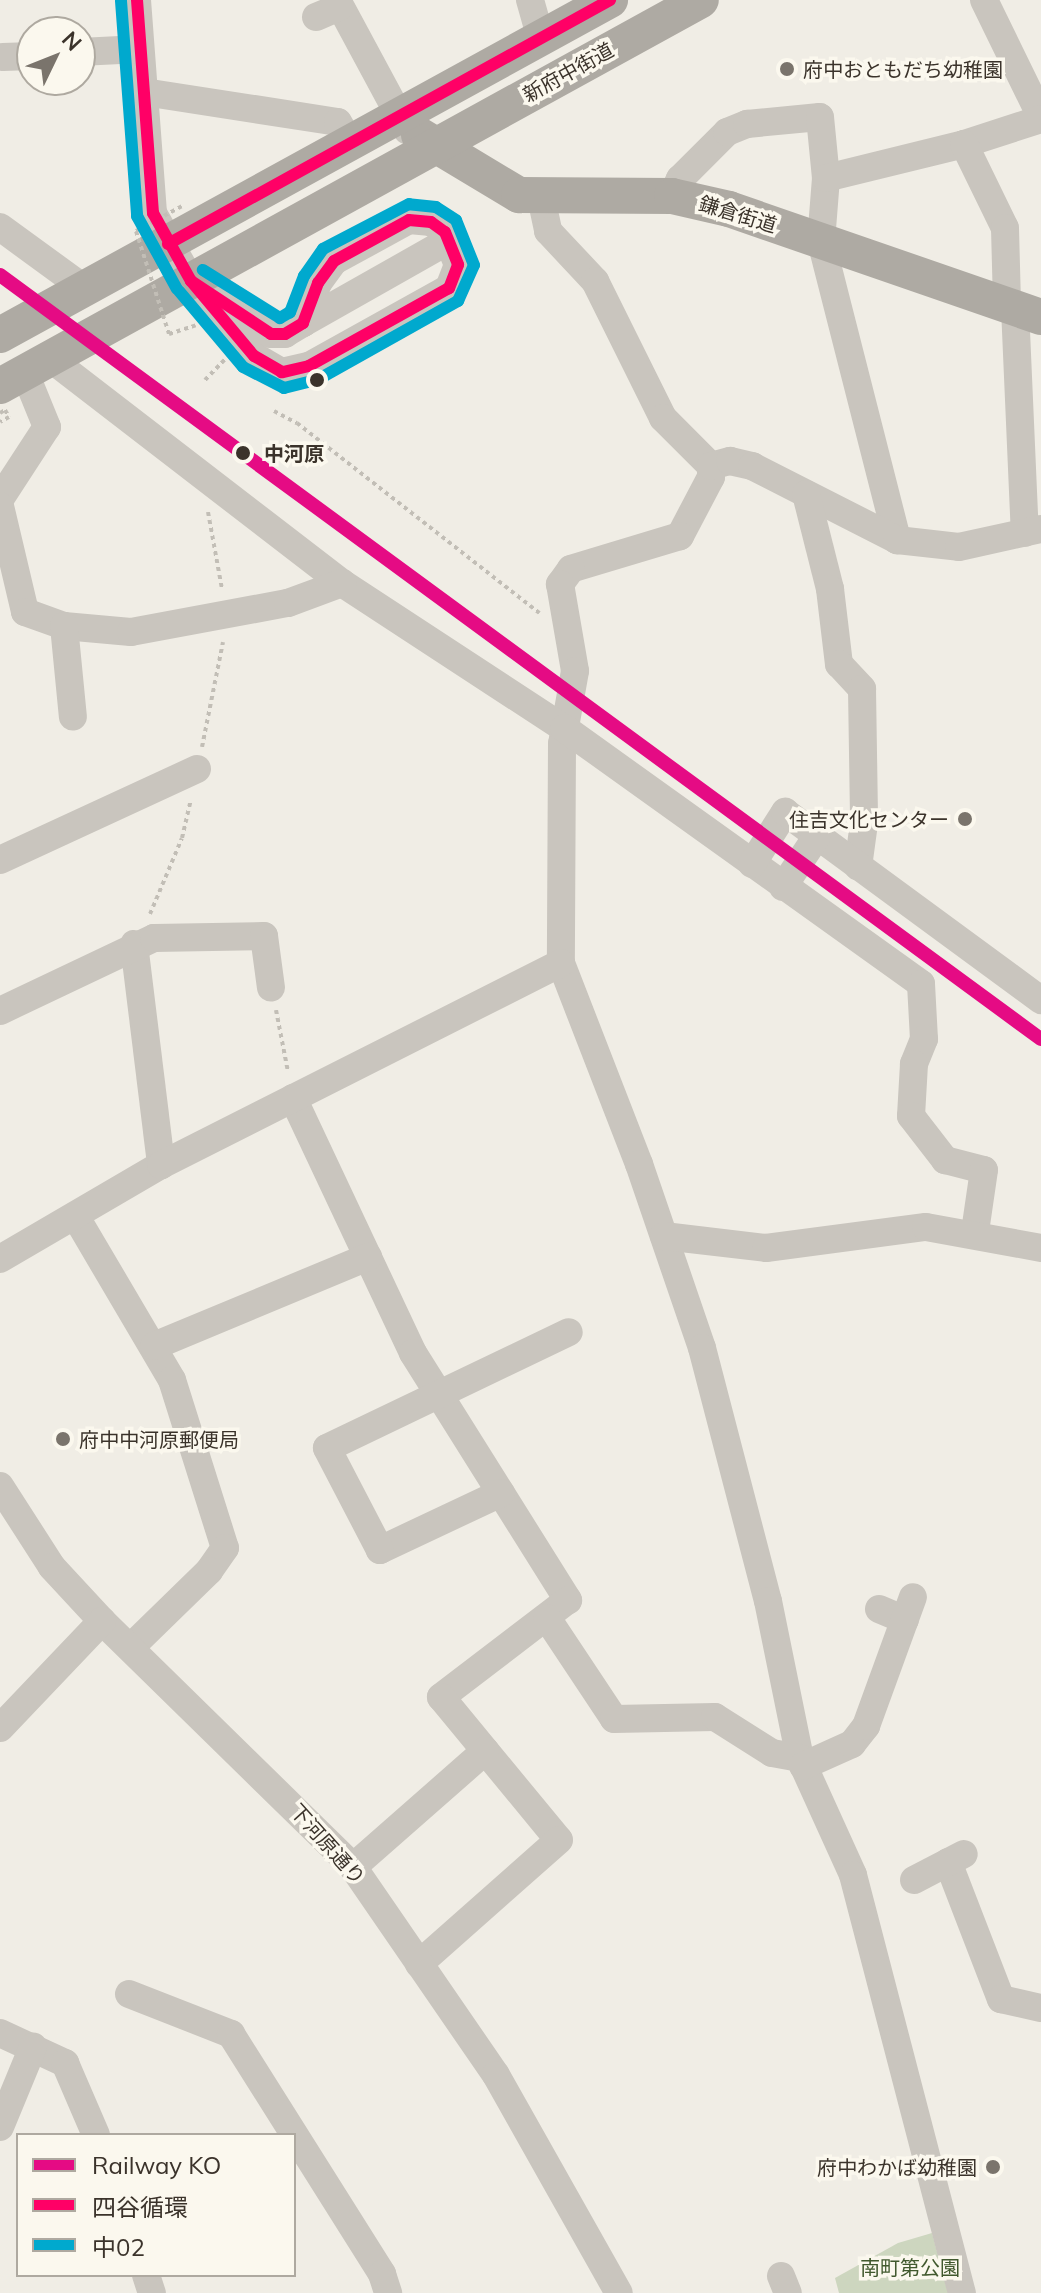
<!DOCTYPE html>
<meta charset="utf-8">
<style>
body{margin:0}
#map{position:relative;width:1041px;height:2293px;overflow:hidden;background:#f0ede5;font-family:Mulish,"Noto Sans JP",sans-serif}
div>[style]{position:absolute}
.green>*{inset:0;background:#cdd6bf}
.path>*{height:4px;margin-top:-2px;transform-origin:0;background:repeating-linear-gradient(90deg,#c2beb6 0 4px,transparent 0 8px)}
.minor>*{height:28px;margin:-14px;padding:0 14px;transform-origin:14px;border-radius:14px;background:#c9c5be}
.major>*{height:36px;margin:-18px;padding:0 18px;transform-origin:18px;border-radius:18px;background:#aeaaa3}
.path-bridge>*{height:4px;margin-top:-2px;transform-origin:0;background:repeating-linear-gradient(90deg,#c2beb6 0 4px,transparent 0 8px)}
.bus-1>*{height:12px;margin:-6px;padding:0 6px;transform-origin:6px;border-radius:6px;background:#f06}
.bus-2>*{height:12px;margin:-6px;padding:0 6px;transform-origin:6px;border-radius:6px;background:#00a9ce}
.rail-1>*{height:14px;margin:-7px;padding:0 7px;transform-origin:7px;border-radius:7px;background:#e50b84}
.dots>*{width:22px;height:22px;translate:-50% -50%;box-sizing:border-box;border:4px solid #fbf8ee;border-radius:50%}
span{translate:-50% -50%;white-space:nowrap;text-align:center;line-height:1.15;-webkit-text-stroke:7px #fbf8ee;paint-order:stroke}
.poi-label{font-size:20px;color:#3b332b}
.left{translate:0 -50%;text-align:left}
.right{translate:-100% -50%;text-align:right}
.street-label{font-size:20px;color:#3b332b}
.stop-label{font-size:20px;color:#3b332b;font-weight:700}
.park-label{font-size:20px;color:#41592e}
.legend{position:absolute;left:16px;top:2133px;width:280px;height:144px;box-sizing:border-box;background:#fbf8ee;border:2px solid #aea9a0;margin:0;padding:10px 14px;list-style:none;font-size:24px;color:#3b332b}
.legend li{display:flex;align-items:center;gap:16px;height:40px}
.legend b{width:40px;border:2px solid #aea9a0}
.north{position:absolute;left:16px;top:16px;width:80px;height:80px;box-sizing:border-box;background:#fbf8ee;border:2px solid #aea9a0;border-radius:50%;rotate:47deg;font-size:22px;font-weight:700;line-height:32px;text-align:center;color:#3b332b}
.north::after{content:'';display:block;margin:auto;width:28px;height:36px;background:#7a746c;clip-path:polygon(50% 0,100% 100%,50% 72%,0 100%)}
</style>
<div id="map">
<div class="green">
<div style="clip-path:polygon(932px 2233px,948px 2293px,839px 2293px,835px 2278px,898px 2243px)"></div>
</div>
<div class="path">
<div style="left:169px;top:334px;width:28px;rotate:-18deg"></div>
<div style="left:205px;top:380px;width:29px;rotate:-46deg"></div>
<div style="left:274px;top:411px;width:26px;rotate:28deg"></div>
<div style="left:297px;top:423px;width:308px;rotate:38.1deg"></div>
<div style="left:208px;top:512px;width:78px;rotate:79.7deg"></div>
<div style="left:202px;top:747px;width:107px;rotate:-78.7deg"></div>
<div style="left:150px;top:914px;width:82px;rotate:-67.2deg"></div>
<div style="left:182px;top:838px;width:37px;rotate:-77deg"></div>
<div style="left:276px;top:1010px;width:63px;rotate:79deg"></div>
</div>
<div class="minor">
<div style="left:137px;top:0;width:214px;rotate:85.7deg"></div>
<div style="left:153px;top:213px;width:78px;rotate:60.8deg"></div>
<div style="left:191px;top:281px;width:98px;rotate:50deg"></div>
<div style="left:254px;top:356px;width:32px;rotate:30deg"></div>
<div style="left:282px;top:372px;width:28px;rotate:-13deg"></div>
<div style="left:309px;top:366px;width:160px;rotate:-29.1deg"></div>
<div style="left:449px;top:288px;width:25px;rotate:-69deg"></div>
<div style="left:458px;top:265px;width:35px;rotate:-112deg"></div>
<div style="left:445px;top:232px;width:17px;rotate:-144deg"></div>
<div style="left:431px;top:222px;width:22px;rotate:-175deg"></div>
<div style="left:409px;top:220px;width:85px;rotate:151.3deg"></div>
<div style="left:334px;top:261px;width:27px;rotate:126deg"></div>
<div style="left:318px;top:283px;width:43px;rotate:110.6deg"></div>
<div style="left:303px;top:323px;width:21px;rotate:149deg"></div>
<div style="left:285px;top:334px;width:14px;rotate:180deg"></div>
<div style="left:271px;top:334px;width:96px;rotate:-146.5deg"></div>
<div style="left:337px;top:0;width:148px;rotate:61.7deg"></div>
<div style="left:530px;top:0;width:41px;rotate:74.2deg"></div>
<div style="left:984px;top:0;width:130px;rotate:64deg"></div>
<div style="left:316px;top:17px;width:25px;rotate:-23deg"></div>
<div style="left:80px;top:52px;width:60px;rotate:-2.9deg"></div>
<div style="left:3px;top:57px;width:29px;rotate:-2deg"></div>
<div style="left:144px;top:92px;width:196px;rotate:8.8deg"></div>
<div style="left:338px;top:122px;width:24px;rotate:60deg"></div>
<div style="left:964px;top:144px;width:81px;rotate:-18deg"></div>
<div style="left:826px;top:178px;width:63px;rotate:94.5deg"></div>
<div style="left:821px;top:241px;width:309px;rotate:75.7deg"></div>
<div style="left:672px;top:196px;width:19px;rotate:-65deg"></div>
<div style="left:680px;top:179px;width:66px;rotate:-45deg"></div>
<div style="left:727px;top:132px;width:22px;rotate:-22deg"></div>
<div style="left:747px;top:124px;width:73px;rotate:-5.5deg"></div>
<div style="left:820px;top:117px;width:61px;rotate:84.4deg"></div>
<div style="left:826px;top:178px;width:142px;rotate:-13.8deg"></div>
<div style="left:964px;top:144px;width:93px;rotate:64deg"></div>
<div style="left:1005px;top:228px;width:77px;rotate:88.5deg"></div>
<div style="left:541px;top:197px;width:35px;rotate:78deg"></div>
<div style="left:548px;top:231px;width:69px;rotate:46.8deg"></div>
<div style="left:595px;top:281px;width:153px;rotate:63.6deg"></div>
<div style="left:663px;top:418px;width:68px;rotate:45deg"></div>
<div style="left:711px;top:466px;width:11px;rotate:90deg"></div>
<div style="left:711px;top:477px;width:67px;rotate:117.7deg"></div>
<div style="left:680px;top:536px;width:114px;rotate:163.2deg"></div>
<div style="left:571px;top:569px;width:19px;rotate:126deg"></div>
<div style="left:560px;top:584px;width:88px;rotate:80.2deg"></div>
<div style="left:575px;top:671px;width:74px;rotate:100.1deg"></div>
<div style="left:562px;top:744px;width:219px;rotate:90.3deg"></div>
<div style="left:561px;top:963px;width:216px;rotate:68.8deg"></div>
<div style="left:639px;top:1164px;width:194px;rotate:71.1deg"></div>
<div style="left:702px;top:1348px;width:261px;rotate:75.4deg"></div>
<div style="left:768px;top:1601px;width:160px;rotate:78.5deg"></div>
<div style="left:800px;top:1758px;width:128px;rotate:65.6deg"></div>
<div style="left:853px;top:1875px;width:432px;rotate:75.4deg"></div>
<div style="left:0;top:227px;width:105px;rotate:36.1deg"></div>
<div style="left:1015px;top:308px;width:225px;rotate:87.5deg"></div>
<div style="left:303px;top:323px;width:169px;rotate:-29.5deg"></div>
<div style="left:51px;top:359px;width:367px;rotate:37.6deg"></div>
<div style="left:342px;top:583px;width:265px;rotate:33.2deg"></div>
<div style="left:564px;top:728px;width:439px;rotate:35.6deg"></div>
<div style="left:921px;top:984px;width:55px;rotate:86.9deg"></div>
<div style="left:924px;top:1039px;width:27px;rotate:112deg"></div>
<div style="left:914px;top:1064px;width:52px;rotate:93.3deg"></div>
<div style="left:911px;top:1116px;width:56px;rotate:52.3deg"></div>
<div style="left:945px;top:1160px;width:40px;rotate:14.4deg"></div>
<div style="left:984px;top:1170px;width:63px;rotate:98.3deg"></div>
<div style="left:711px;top:466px;width:20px;rotate:-15deg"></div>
<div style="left:730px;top:461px;width:23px;rotate:13deg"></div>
<div style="left:752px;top:466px;width:163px;rotate:27deg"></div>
<div style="left:897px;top:540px;width:62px;rotate:6.4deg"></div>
<div style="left:959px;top:547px;width:84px;rotate:-12.4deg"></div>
<div style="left:806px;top:494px;width:98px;rotate:75.8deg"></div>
<div style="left:830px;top:589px;width:76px;rotate:83.2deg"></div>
<div style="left:839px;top:664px;width:34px;rotate:47deg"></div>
<div style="left:862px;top:689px;width:134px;rotate:89.1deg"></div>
<div style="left:864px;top:823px;width:44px;rotate:97.8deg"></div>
<div style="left:0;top:499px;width:86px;rotate:-56.9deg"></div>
<div style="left:47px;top:427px;width:58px;rotate:-112.2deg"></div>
<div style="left:0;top:506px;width:109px;rotate:76.7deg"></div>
<div style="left:25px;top:612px;width:41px;rotate:19.7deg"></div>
<div style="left:64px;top:626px;width:67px;rotate:5.1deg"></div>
<div style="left:131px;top:632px;width:160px;rotate:-10.5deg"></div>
<div style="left:288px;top:603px;width:58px;rotate:-20.3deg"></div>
<div style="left:64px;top:626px;width:91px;rotate:84.4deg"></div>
<div style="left:0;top:860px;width:217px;rotate:-24.8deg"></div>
<div style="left:752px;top:864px;width:62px;rotate:-57.6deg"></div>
<div style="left:785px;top:812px;width:318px;rotate:36.3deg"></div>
<div style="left:783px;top:887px;width:61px;rotate:-56.3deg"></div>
<div style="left:134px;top:944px;width:223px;rotate:83deg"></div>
<div style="left:0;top:1011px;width:170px;rotate:-25.4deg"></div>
<div style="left:154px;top:938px;width:110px;rotate:-1deg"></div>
<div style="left:264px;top:936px;width:52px;rotate:82.3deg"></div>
<div style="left:293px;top:1098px;width:282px;rotate:64.8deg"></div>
<div style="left:413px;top:1353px;width:292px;rotate:57.9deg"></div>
<div style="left:568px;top:1600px;width:160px;rotate:142.6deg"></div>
<div style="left:441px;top:1697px;width:185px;rotate:50.5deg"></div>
<div style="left:559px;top:1840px;width:187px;rotate:138.5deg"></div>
<div style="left:76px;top:1217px;width:189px;rotate:59.5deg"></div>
<div style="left:172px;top:1380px;width:176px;rotate:72.5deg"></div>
<div style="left:225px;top:1548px;width:28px;rotate:125deg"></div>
<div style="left:209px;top:1571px;width:110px;rotate:135.7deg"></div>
<div style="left:664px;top:1236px;width:103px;rotate:6.7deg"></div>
<div style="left:766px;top:1248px;width:161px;rotate:-7.5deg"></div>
<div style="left:926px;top:1227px;width:117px;rotate:10.3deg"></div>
<div style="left:0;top:1259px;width:186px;rotate:-30.3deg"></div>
<div style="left:161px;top:1165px;width:448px;rotate:-26.8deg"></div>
<div style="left:154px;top:1346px;width:232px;rotate:-22.6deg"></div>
<div style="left:0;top:1486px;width:96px;rotate:57.3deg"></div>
<div style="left:52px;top:1567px;width:74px;rotate:47.2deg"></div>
<div style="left:102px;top:1621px;width:351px;rotate:44.4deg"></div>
<div style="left:353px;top:1867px;width:252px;rotate:55.5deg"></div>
<div style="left:496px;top:2075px;width:250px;rotate:60.6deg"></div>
<div style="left:501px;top:1493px;width:134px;rotate:154.8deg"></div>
<div style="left:380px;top:1550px;width:115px;rotate:-117.5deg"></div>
<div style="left:327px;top:1448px;width:268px;rotate:-25.6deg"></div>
<div style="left:879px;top:1609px;width:28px;rotate:23deg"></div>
<div style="left:547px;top:1618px;width:121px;rotate:56.4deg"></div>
<div style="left:614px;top:1719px;width:101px;rotate:-1.1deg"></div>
<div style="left:715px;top:1717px;width:67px;rotate:32.3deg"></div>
<div style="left:772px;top:1753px;width:28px;rotate:10deg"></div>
<div style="left:0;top:1728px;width:148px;rotate:-46.4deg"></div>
<div style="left:803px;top:1766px;width:54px;rotate:-24.2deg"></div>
<div style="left:852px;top:1744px;width:23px;rotate:-52deg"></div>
<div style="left:866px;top:1726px;width:137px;rotate:-70deg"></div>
<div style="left:948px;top:1862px;width:147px;rotate:68.9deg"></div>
<div style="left:1001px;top:1999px;width:41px;rotate:12.7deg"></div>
<div style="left:353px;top:1867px;width:176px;rotate:-41.3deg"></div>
<div style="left:914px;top:1880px;width:56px;rotate:-27.5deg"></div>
<div style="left:129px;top:1994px;width:110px;rotate:21.4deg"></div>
<div style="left:231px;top:2034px;width:284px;rotate:57.8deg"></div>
<div style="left:382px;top:2274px;width:20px;rotate:72deg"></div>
<div style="left:0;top:2033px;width:72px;rotate:24.8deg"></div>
<div style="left:65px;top:2063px;width:78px;rotate:66.7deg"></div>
<div style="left:0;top:2127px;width:87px;rotate:-67.6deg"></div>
<div style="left:146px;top:2275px;width:19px;rotate:72deg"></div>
<div style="left:781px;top:2276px;width:18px;rotate:68deg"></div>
</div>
<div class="major">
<div style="left:419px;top:135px;width:117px;rotate:31deg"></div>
<div style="left:519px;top:195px;width:153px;rotate:0.4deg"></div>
<div style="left:672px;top:196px;width:58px;rotate:12.8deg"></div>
<div style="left:729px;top:209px;width:330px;rotate:19.1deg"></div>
<div style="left:0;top:335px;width:696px;rotate:-28.77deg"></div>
<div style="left:0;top:386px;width:800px;rotate:-28.84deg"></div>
</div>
<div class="path-bridge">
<div style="left:169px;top:334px;width:108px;rotate:-107.8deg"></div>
<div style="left:136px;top:231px;width:52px;rotate:-28.5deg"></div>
<div style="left:0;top:413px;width:6px;rotate:-31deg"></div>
<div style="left:5px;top:410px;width:8px;rotate:60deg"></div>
<div style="left:9px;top:417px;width:10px;rotate:151deg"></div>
</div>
<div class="bus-1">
<div style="left:137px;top:0;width:214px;rotate:85.7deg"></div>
<div style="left:153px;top:213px;width:78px;rotate:60.8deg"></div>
<div style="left:409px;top:220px;width:22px;rotate:5deg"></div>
<div style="left:431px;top:222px;width:17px;rotate:36deg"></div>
<div style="left:445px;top:232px;width:35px;rotate:68deg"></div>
<div style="left:458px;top:265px;width:25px;rotate:111deg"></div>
<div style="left:449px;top:288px;width:160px;rotate:150.9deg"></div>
<div style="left:309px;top:366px;width:28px;rotate:167deg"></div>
<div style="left:282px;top:372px;width:32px;rotate:-150deg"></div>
<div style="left:254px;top:356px;width:98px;rotate:-130deg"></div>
<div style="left:191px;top:281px;width:96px;rotate:33.5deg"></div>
<div style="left:271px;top:334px;width:14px"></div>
<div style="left:285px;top:334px;width:21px;rotate:-31deg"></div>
<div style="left:303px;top:323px;width:43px;rotate:-69.4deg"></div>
<div style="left:318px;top:283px;width:27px;rotate:-54deg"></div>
<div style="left:334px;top:261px;width:85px;rotate:-28.7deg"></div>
<div style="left:168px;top:244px;width:505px;rotate:-28.9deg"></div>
</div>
<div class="bus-2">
<div style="left:121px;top:1px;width:216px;rotate:85.7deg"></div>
<div style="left:137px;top:216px;width:83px;rotate:61.3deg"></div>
<div style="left:179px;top:291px;width:99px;rotate:49.9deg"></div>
<div style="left:243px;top:367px;width:46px;rotate:27.1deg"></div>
<div style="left:284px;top:388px;width:34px;rotate:-14deg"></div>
<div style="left:317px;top:380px;width:162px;rotate:-29.3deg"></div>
<div style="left:458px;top:301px;width:39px;rotate:-66deg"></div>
<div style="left:474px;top:265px;width:48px;rotate:-111.8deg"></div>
<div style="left:456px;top:220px;width:24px;rotate:-147deg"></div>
<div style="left:436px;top:207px;width:27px;rotate:-174deg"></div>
<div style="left:409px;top:204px;width:97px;rotate:152.4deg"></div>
<div style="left:323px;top:249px;width:33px;rotate:125deg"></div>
<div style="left:304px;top:276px;width:39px;rotate:111deg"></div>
<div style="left:290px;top:312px;width:12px;rotate:149deg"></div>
<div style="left:280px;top:318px;width:91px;rotate:-148.1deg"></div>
</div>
<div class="rail-1">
<div style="left:0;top:275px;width:1291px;rotate:36.28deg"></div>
</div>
<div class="dots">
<div style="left:787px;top:69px;background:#7a746c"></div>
<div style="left:317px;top:380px;background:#3b332b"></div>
<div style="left:243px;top:453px;background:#3b332b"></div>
<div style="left:965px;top:819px;background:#7a746c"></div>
<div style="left:63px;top:1439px;background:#7a746c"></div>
<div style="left:993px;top:2167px;background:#7a746c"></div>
</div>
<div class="poi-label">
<span class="left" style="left:803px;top:69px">府中おともだち幼稚園</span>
<span class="right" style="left:949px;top:819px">住吉文化センター</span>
<span class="left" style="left:79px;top:1439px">府中中河原郵便局</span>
<span class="right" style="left:977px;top:2167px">府中わかば幼稚園</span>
</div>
<div class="street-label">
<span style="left:568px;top:72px;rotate:-29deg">新府中街道</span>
<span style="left:738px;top:214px;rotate:17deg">鎌倉街道</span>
<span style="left:328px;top:1844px;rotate:48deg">下河原通り</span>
</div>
<div class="stop-label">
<span class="left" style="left:264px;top:453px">中河原</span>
</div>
<div class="park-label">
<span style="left:910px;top:2267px">南町第公園</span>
</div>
<ul class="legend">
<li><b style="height:10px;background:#e50b84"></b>Railway KO</li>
<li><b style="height:10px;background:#f06"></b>四谷循環</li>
<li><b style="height:10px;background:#00a9ce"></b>中02</li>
</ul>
<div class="north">N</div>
</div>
